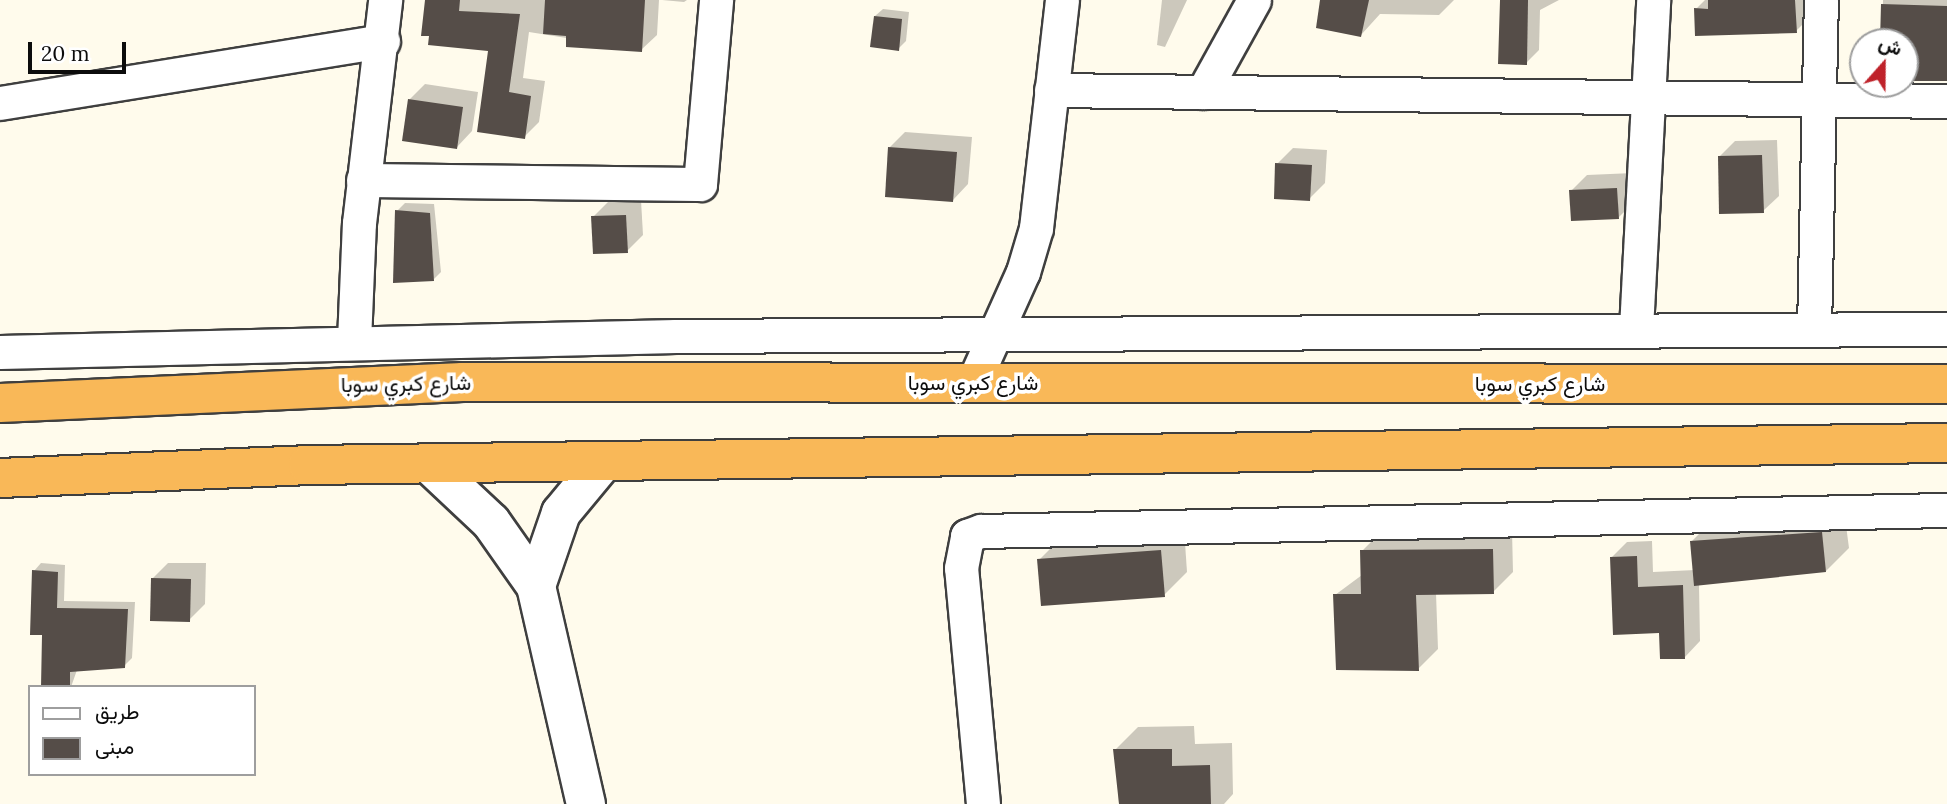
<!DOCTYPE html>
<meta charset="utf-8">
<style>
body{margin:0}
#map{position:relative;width:1947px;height:804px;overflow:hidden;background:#fffbec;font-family:Lora,Vazirmatn,serif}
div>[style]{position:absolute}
.shadow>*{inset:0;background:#0003}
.building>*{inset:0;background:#554d48}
.roads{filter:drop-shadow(2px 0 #3f3f3f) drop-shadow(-2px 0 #3f3f3f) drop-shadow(0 2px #3f3f3f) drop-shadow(0 -2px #3f3f3f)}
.minor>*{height:33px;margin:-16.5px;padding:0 16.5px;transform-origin:16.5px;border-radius:16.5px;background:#fff}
.tertiary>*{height:38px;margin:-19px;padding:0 19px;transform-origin:19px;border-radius:19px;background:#fff}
.trunk>*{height:38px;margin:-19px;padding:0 19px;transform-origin:19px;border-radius:19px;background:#f9b858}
span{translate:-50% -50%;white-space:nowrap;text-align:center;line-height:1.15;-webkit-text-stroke:7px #fff;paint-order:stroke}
.street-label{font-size:21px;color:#0c0c0c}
.legend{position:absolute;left:28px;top:685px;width:228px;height:91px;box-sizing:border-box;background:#fff;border:2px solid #9e9e9e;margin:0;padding:9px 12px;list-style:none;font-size:21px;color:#0c0c0c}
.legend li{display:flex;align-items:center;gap:14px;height:35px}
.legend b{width:35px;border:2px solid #9e9e9e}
.north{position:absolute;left:1849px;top:28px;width:70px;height:70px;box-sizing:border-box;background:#fff;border:2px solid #9e9e9e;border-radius:50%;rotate:21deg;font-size:19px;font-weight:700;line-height:28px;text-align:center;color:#0c0c0c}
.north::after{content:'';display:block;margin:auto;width:24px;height:32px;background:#bf222a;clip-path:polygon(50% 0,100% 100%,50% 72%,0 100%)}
.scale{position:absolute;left:28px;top:42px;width:98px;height:32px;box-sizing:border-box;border:4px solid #0c0c0c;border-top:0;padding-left:9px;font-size:21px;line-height:24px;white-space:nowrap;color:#0c0c0c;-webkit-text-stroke:5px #fff;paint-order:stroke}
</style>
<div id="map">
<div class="shadow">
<div style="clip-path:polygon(426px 0,659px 0,657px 35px,641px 50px,529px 32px,523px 78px,545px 81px,539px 122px,524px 137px,490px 49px)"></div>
<div style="clip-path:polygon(662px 0,687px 0,684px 2px)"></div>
<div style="clip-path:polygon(1162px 0,1187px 0,1165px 47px,1157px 45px)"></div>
<div style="clip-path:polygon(1322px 0,1454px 0,1439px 15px,1380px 14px,1361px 35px)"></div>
<div style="clip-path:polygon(1502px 0,1559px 0,1540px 10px,1539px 50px,1526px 63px)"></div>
<div style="clip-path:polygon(1705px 0,1818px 0,1819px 8px,1796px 31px,1696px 9px)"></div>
<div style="clip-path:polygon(1883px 0,1947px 0,1947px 78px,1905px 74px,1905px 42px,1882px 42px)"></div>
<div style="clip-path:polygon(883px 9px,909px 12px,906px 41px,898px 49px,875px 16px)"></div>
<div style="clip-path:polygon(425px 84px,478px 92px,472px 131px,457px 147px,409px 100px)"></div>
<div style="clip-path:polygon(905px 132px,972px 137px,968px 184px,953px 200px,889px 148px)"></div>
<div style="clip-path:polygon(1777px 140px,1779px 196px,1763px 211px,1719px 157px,1735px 141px)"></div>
<div style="clip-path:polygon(1293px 148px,1327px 150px,1325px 183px,1309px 199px,1277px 164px)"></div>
<div style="clip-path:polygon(1633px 173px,1634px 202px,1618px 218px,1571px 191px,1587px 175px)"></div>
<div style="clip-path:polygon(641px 200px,643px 235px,627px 251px,593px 217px,609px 201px)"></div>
<div style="clip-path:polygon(405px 203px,434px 204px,441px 272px,434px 279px,397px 211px)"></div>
<div style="clip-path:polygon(1844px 510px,1849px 548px,1826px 571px,1699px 584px,1700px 641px,1685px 657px,1611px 558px,1627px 542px,1652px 541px,1653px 572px,1695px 570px,1692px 541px,1714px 519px)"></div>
<div style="clip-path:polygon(1184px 528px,1187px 572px,1164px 595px,1039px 560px,1062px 537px)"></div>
<div style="clip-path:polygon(1512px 530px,1513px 572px,1493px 592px,1436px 593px,1438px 649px,1418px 669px,1335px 595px,1362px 575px,1362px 551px,1382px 531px)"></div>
<div style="clip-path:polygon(41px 563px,65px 565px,64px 601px,135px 602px,132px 658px,124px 666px,77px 670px,71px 687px,43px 687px,44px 633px,34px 571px)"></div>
<div style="clip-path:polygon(168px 563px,206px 563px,205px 604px,189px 620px,152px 579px)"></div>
<div style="clip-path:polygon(1194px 726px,1195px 744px,1232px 743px,1233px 794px,1224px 804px,1119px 804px,1115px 750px,1138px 727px)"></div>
</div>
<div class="building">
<div style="clip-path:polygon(425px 0,460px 0,459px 11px,520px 14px,509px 92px,531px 96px,525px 139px,477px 132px,488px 51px,428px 45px,429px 36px,421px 36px)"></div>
<div style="clip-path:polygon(545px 0,645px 0,642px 52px,566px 47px,566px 36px,543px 34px)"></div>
<div style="clip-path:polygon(1320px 0,1369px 0,1361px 37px,1316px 28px)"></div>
<div style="clip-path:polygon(1500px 0,1528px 0,1527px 65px,1498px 64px)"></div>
<div style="clip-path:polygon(1708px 0,1795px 0,1797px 33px,1695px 36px,1694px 8px,1708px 9px)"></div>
<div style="clip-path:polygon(1881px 4px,1947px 6px,1947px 81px,1905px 81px,1905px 42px,1880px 42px)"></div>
<div style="clip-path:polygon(874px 16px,902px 19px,899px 51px,870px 47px)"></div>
<div style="clip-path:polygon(408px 99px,463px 107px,457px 149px,402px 141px)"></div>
<div style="clip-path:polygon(888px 147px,957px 152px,953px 202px,885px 197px)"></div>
<div style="clip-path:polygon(1762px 155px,1764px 213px,1719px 214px,1718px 156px)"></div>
<div style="clip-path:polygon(1275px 163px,1312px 165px,1310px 201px,1274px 199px)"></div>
<div style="clip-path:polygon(1617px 188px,1619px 219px,1571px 221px,1569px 190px)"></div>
<div style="clip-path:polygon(395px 210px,430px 213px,434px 281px,393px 283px)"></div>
<div style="clip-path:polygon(626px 215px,628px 253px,593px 254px,591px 216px)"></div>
<div style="clip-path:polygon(1822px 532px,1826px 572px,1694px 586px,1690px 541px)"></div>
<div style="clip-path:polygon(1493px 549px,1494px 594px,1416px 595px,1419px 671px,1336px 670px,1333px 594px,1361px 594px,1360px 550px)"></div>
<div style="clip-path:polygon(1161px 550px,1165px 597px,1041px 606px,1037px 559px)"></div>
<div style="clip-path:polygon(1637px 556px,1638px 587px,1683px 585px,1685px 659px,1660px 659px,1659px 633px,1613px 635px,1610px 557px)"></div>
<div style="clip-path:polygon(32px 570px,58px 572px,57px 608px,128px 609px,125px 668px,70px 672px,70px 687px,41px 687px,42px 635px,30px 635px)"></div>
<div style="clip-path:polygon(151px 578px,191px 579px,190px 622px,150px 621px)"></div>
<div style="clip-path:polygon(1113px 749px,1172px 749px,1172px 766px,1210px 765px,1211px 804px,1119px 804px)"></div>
</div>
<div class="roads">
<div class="minor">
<div style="left:1051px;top:90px;width:896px;rotate:0.7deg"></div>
<div style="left:1203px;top:92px;width:105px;rotate:-61deg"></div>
<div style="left:0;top:103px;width:388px;rotate:-9.2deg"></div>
<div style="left:363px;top:180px;width:337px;rotate:0.7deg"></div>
<div style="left:700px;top:184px;width:185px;rotate:-85deg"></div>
<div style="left:1636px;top:329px;width:329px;rotate:-87deg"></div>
<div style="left:1814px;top:330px;width:330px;rotate:-88.8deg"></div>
<div style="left:354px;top:341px;width:118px;rotate:-87.6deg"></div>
<div style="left:359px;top:223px;width:225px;rotate:-83.3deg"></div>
<div style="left:0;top:352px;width:676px;rotate:-1.36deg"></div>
<div style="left:676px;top:336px;width:1271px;rotate:-0.32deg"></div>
<div style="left:973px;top:383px;width:122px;rotate:-65.8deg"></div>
<div style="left:1023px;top:272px;width:46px;rotate:-73.5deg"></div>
<div style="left:1036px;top:228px;width:229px;rotate:-83.5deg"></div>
<div style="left:983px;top:804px;width:237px;rotate:-95.3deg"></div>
<div style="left:961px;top:568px;width:33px;rotate:-79deg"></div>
<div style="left:967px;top:536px;width:15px;rotate:-20deg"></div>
<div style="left:981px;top:531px;width:966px;rotate:-1.25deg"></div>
</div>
<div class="tertiary">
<div style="left:428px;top:463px;width:86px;rotate:43.1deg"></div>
<div style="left:491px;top:522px;width:78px;rotate:54.9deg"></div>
<div style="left:536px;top:586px;width:224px;rotate:77.1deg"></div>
<div style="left:536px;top:586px;width:77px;rotate:-71.1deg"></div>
<div style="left:561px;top:513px;width:67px;rotate:-50.4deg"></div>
</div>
<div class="trunk">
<div style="left:0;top:403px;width:463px;rotate:-2.6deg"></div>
<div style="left:463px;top:382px;width:1484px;rotate:0.08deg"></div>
<div style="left:0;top:478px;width:308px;rotate:-2.4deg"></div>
<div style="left:308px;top:465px;width:1639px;rotate:-0.77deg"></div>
</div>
</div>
<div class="street-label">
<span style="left:973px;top:383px">شارع كبري سوبا</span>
<span style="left:406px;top:384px;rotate:-1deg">شارع كبري سوبا</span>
<span style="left:1540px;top:384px">شارع كبري سوبا</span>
</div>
<ul class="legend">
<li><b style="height:9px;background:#fff"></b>طريق</li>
<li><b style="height:19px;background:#554d48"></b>مبنى</li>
</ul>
<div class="north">ش</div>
<div class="scale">20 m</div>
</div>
